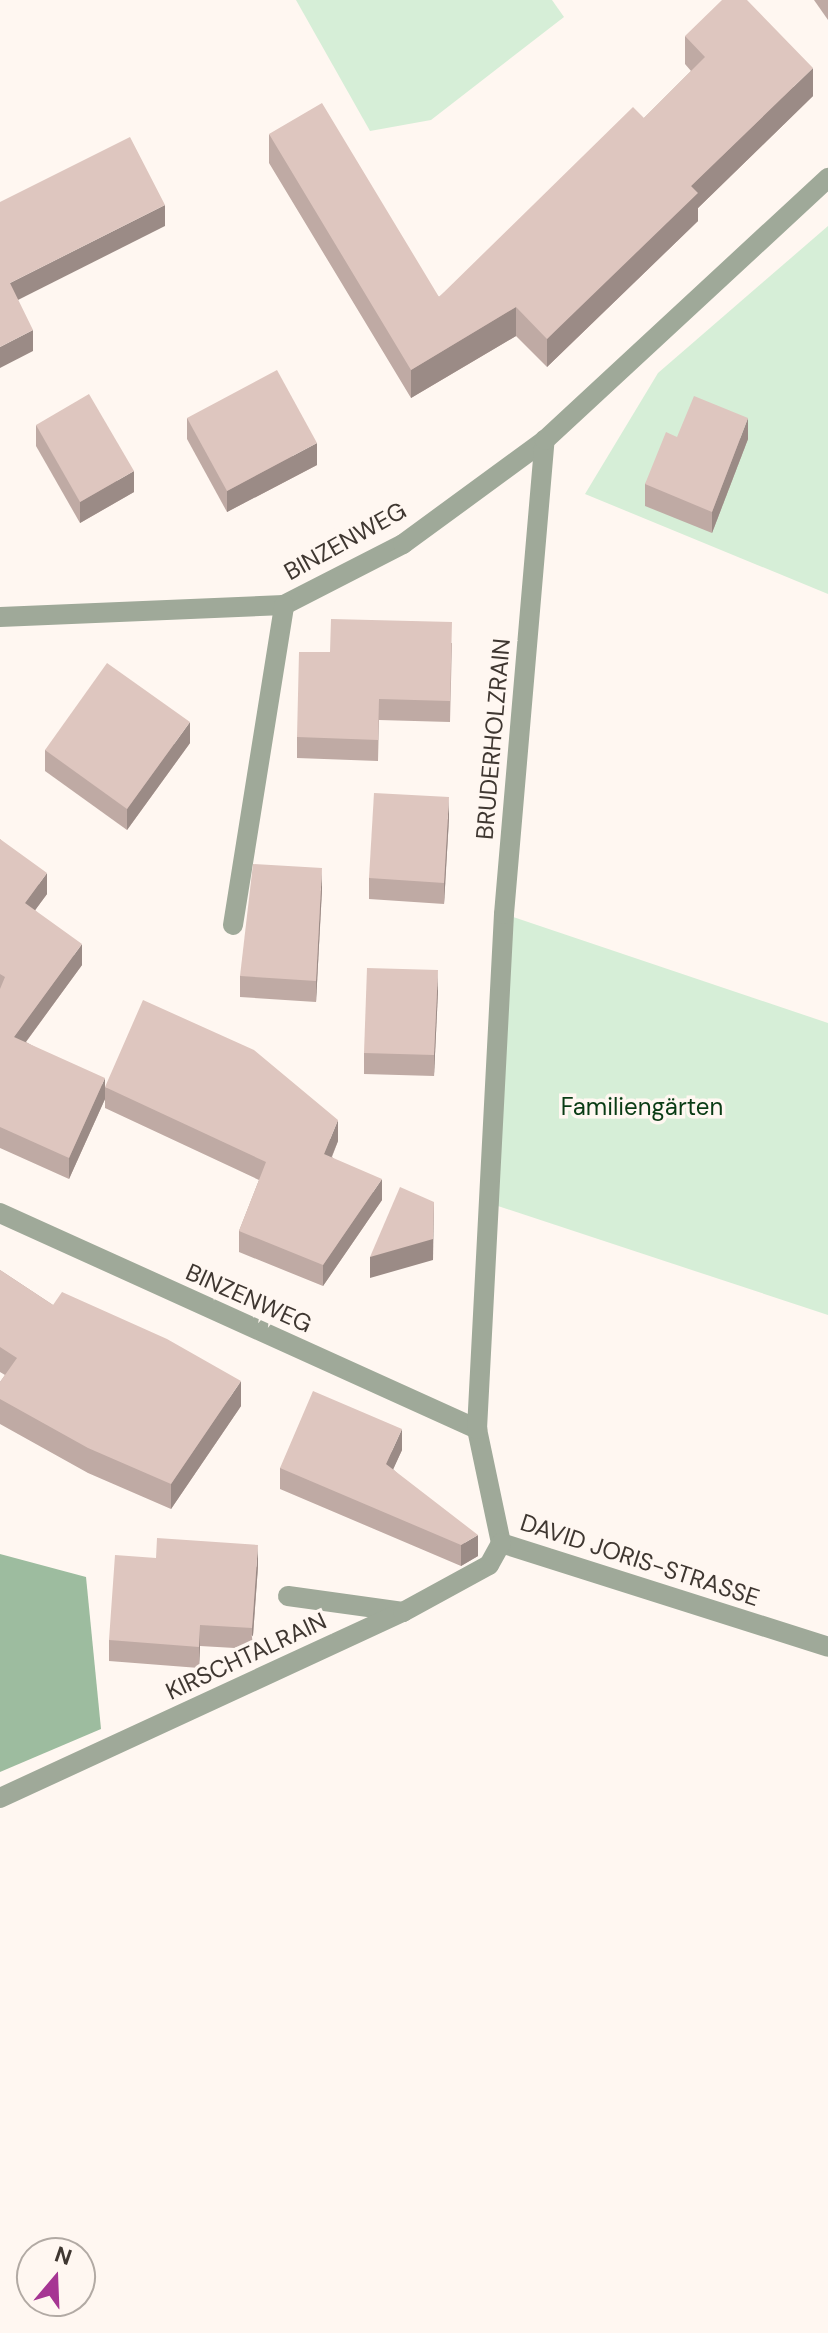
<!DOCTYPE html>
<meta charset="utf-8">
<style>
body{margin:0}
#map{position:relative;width:828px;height:2333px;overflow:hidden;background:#fff7f1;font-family:"DM Sans",sans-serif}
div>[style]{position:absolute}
.green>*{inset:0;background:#d6eed7}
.forest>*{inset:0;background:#9dbc9f}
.minor>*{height:20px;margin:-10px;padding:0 10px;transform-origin:10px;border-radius:10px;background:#9fa999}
.wall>*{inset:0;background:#bfaaa4}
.shaded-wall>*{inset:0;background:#9b8b86}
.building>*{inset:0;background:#dec6bf}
span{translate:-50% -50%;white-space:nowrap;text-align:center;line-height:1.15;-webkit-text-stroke:7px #fff7f1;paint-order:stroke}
.street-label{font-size:24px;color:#3f3731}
.park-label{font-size:24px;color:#093b14}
.north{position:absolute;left:16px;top:2237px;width:80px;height:80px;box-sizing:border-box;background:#fff7f1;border:2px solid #b2aaa4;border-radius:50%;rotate:19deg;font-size:22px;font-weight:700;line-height:32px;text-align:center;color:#3f3731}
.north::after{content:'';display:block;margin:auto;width:28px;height:36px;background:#a63693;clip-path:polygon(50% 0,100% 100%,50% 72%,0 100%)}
</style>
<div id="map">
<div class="green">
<div style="clip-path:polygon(296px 0,552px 0,564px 17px,431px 120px,370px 131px)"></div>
<div style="clip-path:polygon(828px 226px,828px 594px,585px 494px,658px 373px)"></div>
<div style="clip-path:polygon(504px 914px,828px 1023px,828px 1315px,489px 1203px)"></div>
</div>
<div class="forest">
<div style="clip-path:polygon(0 1554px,86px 1577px,101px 1729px,0 1772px)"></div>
</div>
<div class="minor">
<div style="left:0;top:617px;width:284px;rotate:-2.4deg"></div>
<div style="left:284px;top:605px;width:134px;rotate:-27.1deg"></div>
<div style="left:403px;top:544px;width:176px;rotate:-36.2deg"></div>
<div style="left:233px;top:925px;width:324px;rotate:-80.9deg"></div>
<div style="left:0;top:1213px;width:524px;rotate:24.36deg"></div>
<div style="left:501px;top:1543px;width:116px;rotate:-101.9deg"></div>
<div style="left:477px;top:1429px;width:516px;rotate:-87deg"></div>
<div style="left:504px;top:914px;width:476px;rotate:-85.1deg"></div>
<div style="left:545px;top:440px;width:386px;rotate:-42.8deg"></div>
<div style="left:501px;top:1543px;width:343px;rotate:17.6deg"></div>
<div style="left:288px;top:1596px;width:116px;rotate:7.9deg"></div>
<div style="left:0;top:1798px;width:444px;rotate:-24.8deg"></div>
<div style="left:403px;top:1612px;width:98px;rotate:-28.7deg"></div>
<div style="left:489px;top:1565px;width:25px;rotate:-61deg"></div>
</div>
<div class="wall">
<div style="clip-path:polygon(814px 0,828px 0,828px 20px)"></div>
<div style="clip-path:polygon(685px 36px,813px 96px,698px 208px,698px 221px,547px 367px,516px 336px,411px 398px,269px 163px,269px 134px,439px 297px,644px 118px,691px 71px,685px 64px)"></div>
<div style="clip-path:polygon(187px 418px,317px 465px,227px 512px,187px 439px)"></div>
<div style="clip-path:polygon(36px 425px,134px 492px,80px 523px,36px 446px)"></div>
<div style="clip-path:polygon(677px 437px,748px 439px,712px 533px,645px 506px,645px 484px)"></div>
<div style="clip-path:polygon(452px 643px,450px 722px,379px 720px,378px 761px,297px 758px,297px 737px,330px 652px)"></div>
<div style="clip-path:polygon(190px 743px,127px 830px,45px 771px,45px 750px)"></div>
<div style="clip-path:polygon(449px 818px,444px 904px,369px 899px,369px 878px)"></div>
<div style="clip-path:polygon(0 839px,47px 894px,35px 910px,82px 965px,26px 1042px,105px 1087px,338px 1141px,332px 1157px,382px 1200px,323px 1286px,239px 1252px,239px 1231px,259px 1180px,105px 1108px,105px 1099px,69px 1179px,0 1148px)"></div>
<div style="clip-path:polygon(322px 889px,316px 1002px,240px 997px,240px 976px)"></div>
<div style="clip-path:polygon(438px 991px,434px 1076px,364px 1074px,364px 1053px)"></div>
<div style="clip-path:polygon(0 1270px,53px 1305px,241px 1406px,171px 1509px,88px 1473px,0 1424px,0 1382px,5px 1375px,0 1372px)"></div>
<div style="clip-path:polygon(402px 1450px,393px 1469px,478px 1556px,461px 1566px,280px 1489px,280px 1468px)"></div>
<div style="clip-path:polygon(258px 1566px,252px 1649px,200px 1646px,199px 1668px,109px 1661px,109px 1640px)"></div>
</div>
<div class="shaded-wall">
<div style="clip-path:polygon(813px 68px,813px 96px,698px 208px,698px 221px,547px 367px,547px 339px,691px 186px)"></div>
<div style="clip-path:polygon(165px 205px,165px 226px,10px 304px,10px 283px)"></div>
<div style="clip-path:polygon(516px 307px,516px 336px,411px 398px,411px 370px)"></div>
<div style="clip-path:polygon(33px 330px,33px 351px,0 368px,0 347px)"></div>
<div style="clip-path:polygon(748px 418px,748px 439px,712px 533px,712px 512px)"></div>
<div style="clip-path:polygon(317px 443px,317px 465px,227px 512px,227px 491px)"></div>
<div style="clip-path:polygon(134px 471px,134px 492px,80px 523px,80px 502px)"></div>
<div style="clip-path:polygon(190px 722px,190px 743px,127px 830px,127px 809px)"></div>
<div style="clip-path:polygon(449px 797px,449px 818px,444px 904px,444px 883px)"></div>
<div style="clip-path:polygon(322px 868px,322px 889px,316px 1002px,316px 981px)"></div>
<div style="clip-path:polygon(47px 873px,47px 894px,25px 924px,25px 903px)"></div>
<div style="clip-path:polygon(82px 944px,82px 965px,14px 1058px,14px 1037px)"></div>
<div style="clip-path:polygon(438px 970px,438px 991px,434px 1076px,434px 1055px)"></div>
<div style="clip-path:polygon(105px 1078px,105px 1099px,69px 1179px,69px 1158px)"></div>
<div style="clip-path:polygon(338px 1120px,338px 1141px,324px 1175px,324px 1154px)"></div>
<div style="clip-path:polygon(382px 1179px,382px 1200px,323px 1286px,323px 1265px)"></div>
<div style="clip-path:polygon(434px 1202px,433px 1260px,370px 1278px,370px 1257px)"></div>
<div style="clip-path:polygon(241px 1381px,241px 1406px,171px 1509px,171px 1484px)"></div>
<div style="clip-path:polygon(402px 1429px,402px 1450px,386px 1485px,386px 1464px)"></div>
<div style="clip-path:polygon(478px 1535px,478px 1556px,461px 1566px,461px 1545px)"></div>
<div style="clip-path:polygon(258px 1545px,258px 1566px,252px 1649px,252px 1628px)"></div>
<div style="clip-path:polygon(200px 1625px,200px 1646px,199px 1668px,199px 1647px)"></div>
</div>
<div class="building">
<div style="clip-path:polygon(722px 0,747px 0,813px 68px,691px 186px,698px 193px,547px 339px,516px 307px,411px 370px,269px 134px,322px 103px,439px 297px,633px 107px,644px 118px,705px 57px,685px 36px)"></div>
<div style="clip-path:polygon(130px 137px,165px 205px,10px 283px,33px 330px,0 347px,0 202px)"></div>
<div style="clip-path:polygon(277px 370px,317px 443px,227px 491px,187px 418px)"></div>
<div style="clip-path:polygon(89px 394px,134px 471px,80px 502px,36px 425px)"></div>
<div style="clip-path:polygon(694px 396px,748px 418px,712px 512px,645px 484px,666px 432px,677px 437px)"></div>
<div style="clip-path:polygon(331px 619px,452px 622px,450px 701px,379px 699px,378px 740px,297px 737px,299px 652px,330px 652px)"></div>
<div style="clip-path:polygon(107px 663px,190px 722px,127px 809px,45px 750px)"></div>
<div style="clip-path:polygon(374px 793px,449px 797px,444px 883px,369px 878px)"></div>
<div style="clip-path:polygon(0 839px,47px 873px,25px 903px,82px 944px,14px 1037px,105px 1078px,69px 1158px,0 1127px,0 989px,5px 977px,0 974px)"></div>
<div style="clip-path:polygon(253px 864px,322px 868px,316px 981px,240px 976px)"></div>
<div style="clip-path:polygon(367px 968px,438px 970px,434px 1055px,364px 1053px)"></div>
<div style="clip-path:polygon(143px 1000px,254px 1050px,338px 1120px,324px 1154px,382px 1179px,323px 1265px,239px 1231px,266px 1162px,105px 1087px)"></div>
<div style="clip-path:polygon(400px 1187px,434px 1202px,433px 1239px,370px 1257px)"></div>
<div style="clip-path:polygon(0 1270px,53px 1305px,62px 1292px,167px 1339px,241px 1381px,171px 1484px,88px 1448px,0 1399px,0 1382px,17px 1358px,0 1347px)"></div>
<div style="clip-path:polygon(313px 1391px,402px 1429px,386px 1464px,478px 1535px,461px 1545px,280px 1468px)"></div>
<div style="clip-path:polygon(157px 1538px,258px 1545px,252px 1628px,200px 1625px,199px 1647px,109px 1640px,115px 1555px,156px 1558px)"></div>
</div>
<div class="street-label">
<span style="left:345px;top:541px;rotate:-29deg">BINZENWEG</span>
<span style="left:493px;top:739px;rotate:-85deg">BRUDERHOLZRAIN</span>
<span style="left:249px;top:1298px;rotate:24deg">BINZENWEG</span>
<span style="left:640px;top:1560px;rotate:18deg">DAVID JORIS-STRASSE</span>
<span style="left:246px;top:1656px;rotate:-25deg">KIRSCHTALRAIN</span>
</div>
<div class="park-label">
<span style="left:642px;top:1107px">Familiengärten</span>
</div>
<div class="north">N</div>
</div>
